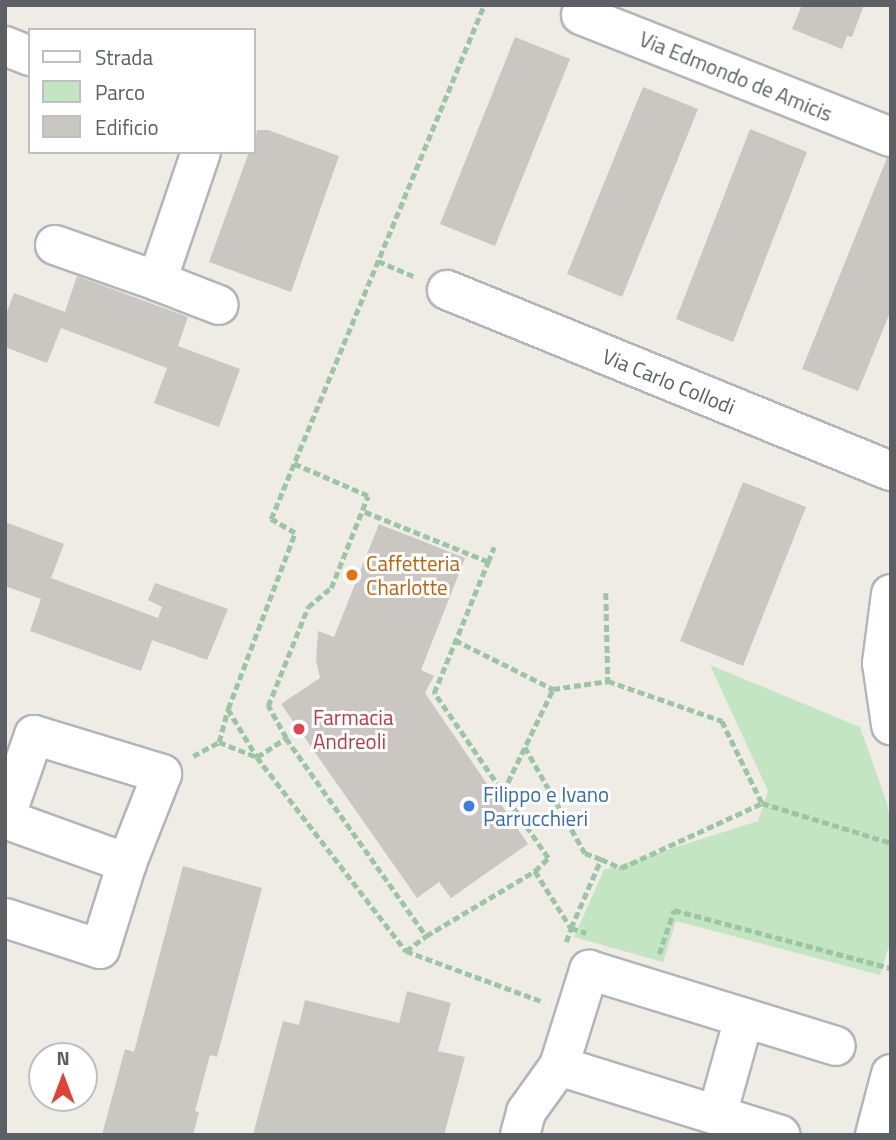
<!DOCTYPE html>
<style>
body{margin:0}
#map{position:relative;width:896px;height:1140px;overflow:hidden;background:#eeece5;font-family:"Titillium Web",sans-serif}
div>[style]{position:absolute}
.green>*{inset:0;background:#c3e5c2}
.building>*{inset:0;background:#cac7c2}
.path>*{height:4.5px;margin-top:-2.25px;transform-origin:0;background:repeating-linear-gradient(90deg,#9cc5a6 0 7px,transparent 0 10.5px)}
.roads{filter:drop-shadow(2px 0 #b2b5b9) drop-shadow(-2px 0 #b2b5b9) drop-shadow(0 2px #b2b5b9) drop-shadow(0 -2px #b2b5b9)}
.minor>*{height:38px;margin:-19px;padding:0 19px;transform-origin:19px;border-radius:19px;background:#fff}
.dots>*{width:19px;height:19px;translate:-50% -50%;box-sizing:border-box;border:4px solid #fff;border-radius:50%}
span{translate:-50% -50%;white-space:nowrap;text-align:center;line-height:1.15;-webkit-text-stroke:6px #fff;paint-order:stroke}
.street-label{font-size:21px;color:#5c6064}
.food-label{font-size:21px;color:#c56008}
.left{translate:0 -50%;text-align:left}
.health-label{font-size:21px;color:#be3a42}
.shop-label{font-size:21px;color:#366cbe}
.frame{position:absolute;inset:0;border:7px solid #5c6064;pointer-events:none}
.legend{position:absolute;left:28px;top:28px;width:228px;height:126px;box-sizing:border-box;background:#fff;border:2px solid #bebfc1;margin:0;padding:9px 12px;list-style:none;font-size:21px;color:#5c6064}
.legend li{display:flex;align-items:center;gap:14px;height:35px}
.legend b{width:35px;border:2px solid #bebfc1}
.north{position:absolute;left:28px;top:1042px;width:70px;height:70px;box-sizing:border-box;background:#fff;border:2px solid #bebfc1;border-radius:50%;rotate:0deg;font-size:19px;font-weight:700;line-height:28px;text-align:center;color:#5c6064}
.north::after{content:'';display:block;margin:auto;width:24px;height:32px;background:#e34136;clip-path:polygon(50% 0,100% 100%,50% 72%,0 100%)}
</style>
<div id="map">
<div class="green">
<div style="clip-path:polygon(710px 665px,860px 727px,887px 803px,891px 826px,891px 939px,880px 975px,676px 921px,663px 962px,574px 937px,604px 870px,758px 821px,768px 791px)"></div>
</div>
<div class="building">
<div style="clip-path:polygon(802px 5px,864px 5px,852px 37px,847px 36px,842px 49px,792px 29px)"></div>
<div style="clip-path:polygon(515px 37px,570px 59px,495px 246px,440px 224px)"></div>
<div style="clip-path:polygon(643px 87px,698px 109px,622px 297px,567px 274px)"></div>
<div style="clip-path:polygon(750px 129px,807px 152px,733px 342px,676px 319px)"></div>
<div style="clip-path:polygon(257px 130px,268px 130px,339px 156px,291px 292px,209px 262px,249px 152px,254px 152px)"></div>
<div style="clip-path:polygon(887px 158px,891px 158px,891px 310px,858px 391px,802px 369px)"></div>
<div style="clip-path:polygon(77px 276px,188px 317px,178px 346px,240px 369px,219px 427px,154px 403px,167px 368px,61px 328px,47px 363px,5px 347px,5px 317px,14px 293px,65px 312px)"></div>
<div style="clip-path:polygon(743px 482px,806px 507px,743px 666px,680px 641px)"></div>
<div style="clip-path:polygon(5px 522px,64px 544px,51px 578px,158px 618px,162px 607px,148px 600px,155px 583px,228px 609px,207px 660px,152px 640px,141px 671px,30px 631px,41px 599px,5px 586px)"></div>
<div style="clip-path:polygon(379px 524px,465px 558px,421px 670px,434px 676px,425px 693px,528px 844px,451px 898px,439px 882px,417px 898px,281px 704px,320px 678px,316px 660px,318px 631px,334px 637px)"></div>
<div style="clip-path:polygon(183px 866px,262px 888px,217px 1057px,210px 1055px,195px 1111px,199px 1112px,193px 1135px,102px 1135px,125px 1049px,134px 1052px)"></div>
<div style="clip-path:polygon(407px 991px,451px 1003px,438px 1051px,465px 1057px,444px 1135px,253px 1135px,283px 1021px,299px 1025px,305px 1000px,399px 1023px)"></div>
</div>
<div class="path">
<div style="left:378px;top:261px;width:39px;rotate:23deg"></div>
<div style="left:488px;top:562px;width:16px;rotate:-68deg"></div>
<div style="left:606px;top:593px;width:88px;rotate:88.7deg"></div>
<div style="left:455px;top:640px;width:110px;rotate:26.6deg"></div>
<div style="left:553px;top:689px;width:56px;rotate:-8.3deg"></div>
<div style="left:608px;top:681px;width:121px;rotate:19.3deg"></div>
<div style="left:722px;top:721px;width:91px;rotate:64deg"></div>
<div style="left:762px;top:803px;width:135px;rotate:17.2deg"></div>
<div style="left:228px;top:709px;width:56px;rotate:58.9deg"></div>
<div style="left:257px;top:757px;width:35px;rotate:-33deg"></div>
<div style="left:286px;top:738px;width:242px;rotate:54.7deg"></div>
<div style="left:426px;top:936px;width:127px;rotate:-30.8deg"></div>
<div style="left:535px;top:871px;width:18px;rotate:-45deg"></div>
<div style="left:548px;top:858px;width:201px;rotate:-124.6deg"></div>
<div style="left:434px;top:693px;width:142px;rotate:-67.6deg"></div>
<div style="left:488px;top:562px;width:136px;rotate:-158deg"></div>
<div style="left:286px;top:738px;width:37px;rotate:-119deg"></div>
<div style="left:268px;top:706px;width:107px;rotate:-68deg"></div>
<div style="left:308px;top:607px;width:30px;rotate:-40deg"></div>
<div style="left:331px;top:588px;width:99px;rotate:-68.1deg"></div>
<div style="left:368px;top:496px;width:81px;rotate:-156.6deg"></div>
<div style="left:219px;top:742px;width:41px;rotate:21.5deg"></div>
<div style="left:257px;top:757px;width:245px;rotate:52.5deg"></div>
<div style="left:406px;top:951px;width:147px;rotate:20.3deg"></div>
<div style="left:525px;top:747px;width:122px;rotate:60.5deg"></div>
<div style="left:585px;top:853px;width:17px;rotate:21deg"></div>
<div style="left:193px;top:756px;width:30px;rotate:-28deg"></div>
<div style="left:219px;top:742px;width:34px;rotate:-75deg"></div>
<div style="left:228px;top:709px;width:188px;rotate:-69.2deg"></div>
<div style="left:295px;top:533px;width:28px;rotate:-150deg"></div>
<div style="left:271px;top:519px;width:556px;rotate:-67.49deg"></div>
<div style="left:503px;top:792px;width:114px;rotate:-64.1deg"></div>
<div style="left:535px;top:871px;width:67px;rotate:57.7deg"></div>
<div style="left:571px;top:928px;width:75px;rotate:-66.5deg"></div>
<div style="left:601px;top:859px;width:22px;rotate:24deg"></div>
<div style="left:621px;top:868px;width:155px;rotate:-24.7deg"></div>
<div style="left:566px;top:942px;width:15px;rotate:-70deg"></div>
<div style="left:571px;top:928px;width:16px;rotate:18deg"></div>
<div style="left:406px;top:951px;width:25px;rotate:-37deg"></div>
<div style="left:659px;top:954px;width:46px;rotate:-71.2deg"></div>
<div style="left:674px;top:910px;width:225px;rotate:15deg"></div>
</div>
<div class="roads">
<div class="minor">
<div style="left:581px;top:15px;width:333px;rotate:21.5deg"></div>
<div style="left:5px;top:46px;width:27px;rotate:22deg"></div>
<div style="left:55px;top:245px;width:108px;rotate:19.4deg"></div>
<div style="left:157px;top:281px;width:136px;rotate:-71.2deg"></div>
<div style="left:157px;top:281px;width:66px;rotate:21.2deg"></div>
<div style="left:447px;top:290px;width:479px;rotate:22.2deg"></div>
<div style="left:891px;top:594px;width:70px;rotate:97.4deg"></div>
<div style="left:882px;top:663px;width:63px;rotate:81.7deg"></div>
<div style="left:5px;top:818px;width:88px;rotate:-70.7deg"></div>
<div style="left:34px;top:735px;width:134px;rotate:16.9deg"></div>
<div style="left:162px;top:774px;width:96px;rotate:111.5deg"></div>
<div style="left:5px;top:819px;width:130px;rotate:19.8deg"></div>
<div style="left:127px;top:863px;width:90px;rotate:107.4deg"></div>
<div style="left:100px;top:949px;width:100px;rotate:-161.9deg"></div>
<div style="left:559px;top:1066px;width:232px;rotate:17.3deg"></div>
<div style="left:717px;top:1115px;width:101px;rotate:-74.4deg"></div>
<div style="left:520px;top:1135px;width:24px;rotate:-75deg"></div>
<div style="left:526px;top:1112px;width:57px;rotate:-54.3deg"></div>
<div style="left:559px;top:1066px;width:101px;rotate:-72.6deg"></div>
<div style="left:589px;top:970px;width:258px;rotate:17.1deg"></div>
<div style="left:875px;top:1135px;width:63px;rotate:-75.3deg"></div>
</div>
</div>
<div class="dots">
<div style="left:352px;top:575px;background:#e8710a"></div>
<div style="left:299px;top:729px;background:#e0444e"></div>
<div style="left:469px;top:806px;background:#3f7fe0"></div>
</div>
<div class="street-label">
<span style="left:736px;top:76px;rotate:22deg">Via Edmondo de Amicis</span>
<span style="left:669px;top:381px;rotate:22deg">Via Carlo Collodi</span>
</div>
<div class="food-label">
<span class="left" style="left:366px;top:575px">Caffetteria<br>Charlotte</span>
</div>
<div class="health-label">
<span class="left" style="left:313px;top:729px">Farmacia<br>Andreoli</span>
</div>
<div class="shop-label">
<span class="left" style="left:483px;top:806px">Filippo e Ivano<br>Parrucchieri</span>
</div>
<div class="frame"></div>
<ul class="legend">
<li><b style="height:9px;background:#fff"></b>Strada</li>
<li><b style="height:19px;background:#c3e5c2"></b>Parco</li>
<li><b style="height:19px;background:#cac7c2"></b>Edificio</li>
</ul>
<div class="north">N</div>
</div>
